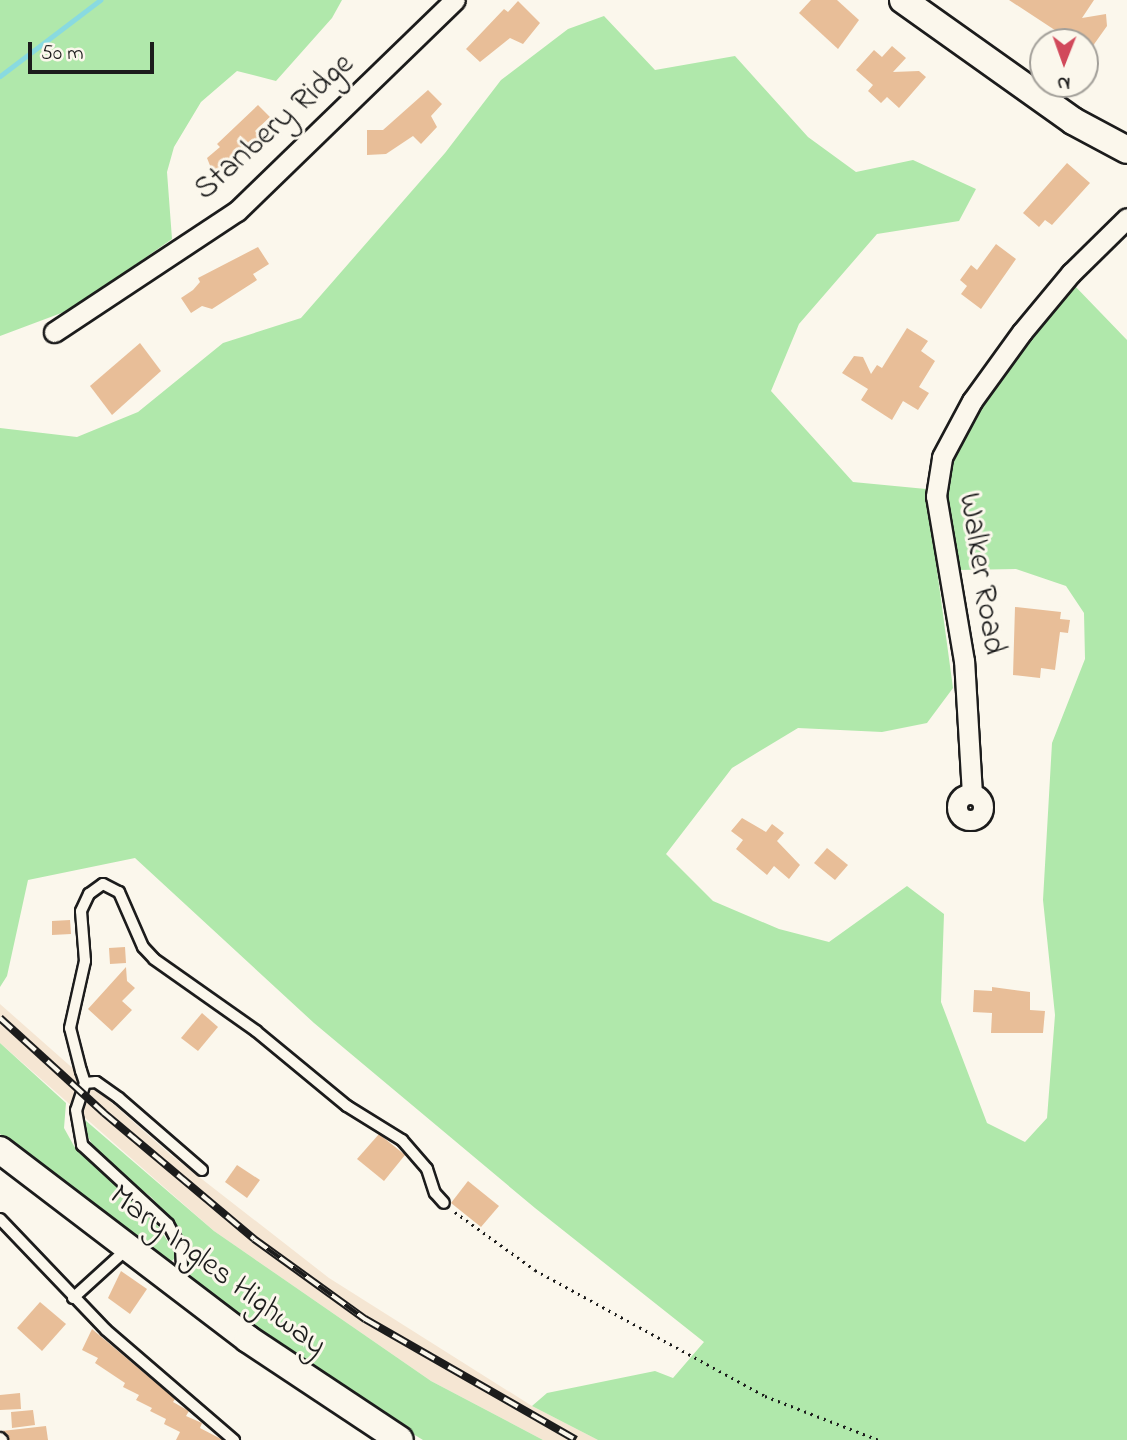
<!DOCTYPE html>
<style>
body{margin:0}
#map{position:relative;width:1127px;height:1440px;overflow:hidden;background:#fbf7ec;font-family:"Indie Flower",sans-serif}
div>[style]{position:absolute}
.built>*{inset:0;background:#f5e6d3}
.green>*{inset:0;background:#b0e8ab}
.stream>*{height:5px;margin:-2.5px;padding:0 2.5px;transform-origin:2.5px;border-radius:2.5px;background:#89dae0}
.building>*{inset:0;background:#e8be98}
.path>*{height:2.5px;margin-top:-1.25px;transform-origin:0;background:repeating-linear-gradient(90deg,#1c1c1c 0 2px,transparent 0 7px)}
.roads{filter:drop-shadow(2px 0 #1c1c1c) drop-shadow(-2px 0 #1c1c1c) drop-shadow(0 2px #1c1c1c) drop-shadow(0 -2px #1c1c1c)}
.lane>*{height:10px;margin:-5px;padding:0 5px;transform-origin:5px;border-radius:5px;background:#fbf7ec}
.street>*{height:19px;margin:-9.5px;padding:0 9.5px;transform-origin:9.5px;border-radius:9.5px;background:#fbf7ec}
.street>.ring{margin:-9.5px;padding:0;box-sizing:content-box;background:none;border:19px solid #fbf7ec;border-radius:50%}
.secondary>*{height:26px;margin:-13px;padding:0 13px;transform-origin:13px;border-radius:13px;background:#fbf7ec}
.rail>*{height:8px;margin-top:-4px;transform-origin:0;background:repeating-linear-gradient(90deg,#fbf7ec 0 16px,#1c1c1c 0 32px);box-sizing:border-box;border-block:2px solid #1c1c1c}
span{translate:-50% -50%;white-space:nowrap;text-align:center;line-height:1.15;-webkit-text-stroke:6px #fbf7ec;paint-order:stroke}
.street-label{font-size:32px;color:#1c1c1c}
.north{position:absolute;left:1029px;top:28px;width:70px;height:70px;box-sizing:border-box;background:#fbf7ec;border:2px solid #a29f99;border-radius:50%;rotate:181deg;font-size:19px;font-weight:700;line-height:28px;text-align:center;color:#1c1c1c}
.north::after{content:'';display:block;margin:auto;width:24px;height:32px;background:#d1495b;clip-path:polygon(50% 0,100% 100%,50% 72%,0 100%)}
.scale{position:absolute;left:28px;top:42px;width:126px;height:32px;box-sizing:border-box;border:4px solid #1c1c1c;border-top:0;padding-left:9px;font-size:21px;line-height:24px;white-space:nowrap;color:#1c1c1c;-webkit-text-stroke:5px #fbf7ec;paint-order:stroke}
</style>
<div id="map">
<div class="built">
<div style="clip-path:polygon(0 1004px,171px 1155px,329px 1278px,532px 1406px,598px 1440px,543px 1440px,431px 1381px,214px 1231px,0 1043px)"></div>
</div>
<div class="green">
<div style="clip-path:polygon(0 0,342px 0,332px 18px,276px 81px,237px 71px,201px 102px,174px 147px,167px 172px,172px 239px,72px 309px,0 336px)"></div>
<div style="clip-path:polygon(604px 16px,655px 70px,735px 56px,808px 137px,856px 172px,913px 160px,976px 189px,959px 221px,877px 234px,799px 324px,771px 391px,853px 482px,926px 489px,953px 688px,927px 723px,882px 732px,798px 728px,732px 768px,666px 854px,713px 901px,779px 929px,829px 942px,907px 886px,944px 914px,941px 1002px,987px 1123px,1025px 1142px,1047px 1118px,1055px 1015px,1043px 900px,1052px 743px,1085px 659px,1084px 613px,1066px 586px,1016px 569px,959px 570px,946px 489px,953px 452px,999px 378px,1072px 283px,1127px 340px,1127px 1440px,598px 1440px,532px 1406px,547px 1393px,655px 1371px,673px 1378px,704px 1342px,535px 1208px,314px 1023px,135px 858px,28px 880px,7px 976px,0 987px,0 428px,77px 437px,138px 412px,223px 343px,301px 318px,445px 153px,501px 80px,568px 29px)"></div>
<div style="clip-path:polygon(0 1043px,66px 1103px,64px 1128px,74px 1146px,158px 1226px,174px 1251px,174px 1259px,169px 1263px,0 1134px)"></div>
<div style="clip-path:polygon(85px 1120px,214px 1231px,431px 1381px,543px 1440px,423px 1440px,334px 1386px,192px 1284px,181px 1230px,151px 1197px,100px 1158px,88px 1137px)"></div>
</div>
<div class="stream">
<div style="left:0;top:76px;width:126px;rotate:-37.2deg"></div>
</div>
<div class="building">
<div style="clip-path:polygon(811px 0,837px 0,859px 20px,838px 49px,799px 13px)"></div>
<div style="clip-path:polygon(1009px 0,1094px 0,1082px 18px,1106px 14px,1107px 26px,1085px 57px,1085px 42px,1073px 42px)"></div>
<div style="clip-path:polygon(518px 1px,540px 23px,523px 44px,510px 38px,480px 62px,466px 49px,504px 9px,508px 12px)"></div>
<div style="clip-path:polygon(892px 46px,906px 58px,893px 72px,919px 71px,926px 77px,899px 108px,887px 97px,881px 103px,868px 91px,873px 85px,856px 70px,874px 50px,882px 57px)"></div>
<div style="clip-path:polygon(428px 90px,442px 104px,431px 116px,437px 127px,421px 144px,413px 136px,386px 154px,367px 155px,367px 130px,383px 130px)"></div>
<div style="clip-path:polygon(258px 105px,270px 117px,255px 131px,260px 136px,221px 173px,211px 168px,207px 158px,220px 147px,217px 144px)"></div>
<div style="clip-path:polygon(1067px 163px,1090px 183px,1052px 225px,1045px 220px,1039px 227px,1023px 213px)"></div>
<div style="clip-path:polygon(996px 244px,1016px 259px,981px 309px,961px 294px,967px 286px,960px 280px,971px 265px,977px 270px)"></div>
<div style="clip-path:polygon(258px 247px,269px 264px,253px 274px,257px 280px,212px 309px,202px 306px,191px 313px,181px 298px,193px 290px,200px 282px,198px 278px)"></div>
<div style="clip-path:polygon(907px 328px,928px 341px,921px 351px,935px 361px,919px 387px,929px 393px,918px 410px,903px 401px,892px 420px,861px 400px,868px 389px,842px 373px,854px 356px,863px 357px,871px 374px,877px 365px,882px 368px)"></div>
<div style="clip-path:polygon(140px 343px,161px 371px,112px 415px,90px 386px)"></div>
<div style="clip-path:polygon(1015px 607px,1061px 612px,1060px 619px,1070px 620px,1068px 633px,1060px 632px,1055px 670px,1041px 668px,1040px 678px,1013px 675px)"></div>
<div style="clip-path:polygon(742px 818px,766px 832px,772px 824px,784px 833px,777px 841px,800px 865px,789px 879px,774px 866px,767px 875px,736px 849px,743px 840px,731px 831px)"></div>
<div style="clip-path:polygon(827px 848px,848px 865px,835px 880px,814px 863px)"></div>
<div style="clip-path:polygon(70px 920px,71px 934px,52px 935px,52px 921px)"></div>
<div style="clip-path:polygon(125px 947px,126px 963px,110px 964px,109px 948px)"></div>
<div style="clip-path:polygon(126px 967px,127px 981px,135px 988px,122px 1001px,132px 1010px,112px 1031px,88px 1009px)"></div>
<div style="clip-path:polygon(992px 987px,1030px 992px,1030px 1010px,1045px 1011px,1043px 1033px,991px 1033px,992px 1013px,973px 1012px,974px 990px,992px 991px)"></div>
<div style="clip-path:polygon(202px 1013px,218px 1027px,198px 1051px,181px 1038px)"></div>
<div style="clip-path:polygon(379px 1134px,405px 1155px,384px 1181px,357px 1159px)"></div>
<div style="clip-path:polygon(237px 1165px,260px 1180px,247px 1198px,225px 1182px)"></div>
<div style="clip-path:polygon(468px 1181px,499px 1206px,481px 1227px,451px 1203px)"></div>
<div style="clip-path:polygon(121px 1271px,147px 1289px,130px 1314px,108px 1298px)"></div>
<div style="clip-path:polygon(40px 1302px,66px 1324px,42px 1351px,17px 1328px)"></div>
<div style="clip-path:polygon(92px 1329px,175px 1399px,173px 1402px,189px 1411px,186px 1416px,202px 1423px,200px 1428px,223px 1440px,176px 1440px,180px 1432px,164px 1424px,166px 1419px,150px 1411px,152px 1408px,136px 1400px,139px 1395px,123px 1387px,125px 1383px,95px 1363px,98px 1358px,82px 1350px)"></div>
<div style="clip-path:polygon(20px 1393px,21px 1409px,0 1410px,0 1395px)"></div>
<div style="clip-path:polygon(33px 1410px,35px 1425px,12px 1428px,11px 1412px)"></div>
<div style="clip-path:polygon(46px 1426px,48px 1440px,9px 1440px,2px 1431px)"></div>
</div>
<div class="path">
<div style="left:455px;top:1212px;width:99px;rotate:35.9deg"></div>
<div style="left:535px;top:1270px;width:262px;rotate:28.7deg"></div>
<div style="left:765px;top:1396px;width:122px;rotate:21.1deg"></div>
</div>
<div class="roads">
<div class="lane">
<div style="left:85px;top:1083px;width:28px;rotate:108deg"></div>
<div style="left:76px;top:1110px;width:36px;rotate:80deg"></div>
<div style="left:82px;top:1145px;width:117px;rotate:42.6deg"></div>
<div style="left:168px;top:1224px;width:27px;rotate:62deg"></div>
<div style="left:181px;top:1248px;width:38px;rotate:87deg"></div>
<div style="left:202px;top:1170px;width:110px;rotate:-139.1deg"></div>
<div style="left:119px;top:1098px;width:28px;rotate:-145deg"></div>
<div style="left:96px;top:1082px;width:11px;rotate:175deg"></div>
<div style="left:85px;top:1083px;width:13px;rotate:-108deg"></div>
<div style="left:81px;top:1071px;width:44px;rotate:-104.3deg"></div>
<div style="left:70px;top:1028px;width:69px;rotate:-77.4deg"></div>
<div style="left:85px;top:961px;width:50px;rotate:-94.6deg"></div>
<div style="left:81px;top:911px;width:19px;rotate:-65deg"></div>
<div style="left:89px;top:894px;width:17px;rotate:-36deg"></div>
<div style="left:103px;top:884px;width:18px;rotate:27deg"></div>
<div style="left:119px;top:892px;width:60px;rotate:66.4deg"></div>
<div style="left:143px;top:947px;width:16px;rotate:47deg"></div>
<div style="left:154px;top:959px;width:125px;rotate:35.2deg"></div>
<div style="left:256px;top:1031px;width:118px;rotate:39.5deg"></div>
<div style="left:347px;top:1106px;width:65px;rotate:31.7deg"></div>
<div style="left:402px;top:1140px;width:38px;rotate:49deg"></div>
<div style="left:427px;top:1169px;width:25px;rotate:72deg"></div>
<div style="left:435px;top:1193px;width:13px;rotate:48deg"></div>
<div style="left:0;top:1219px;width:153px;rotate:46.3deg"></div>
<div style="left:106px;top:1330px;width:169px;rotate:40.7deg"></div>
<div style="left:73px;top:1298px;width:74px;rotate:-42.3deg"></div>
<div style="left:0;top:1438px;width:3px;rotate:45deg"></div>
</div>
<div class="street">
<div style="left:54px;top:332px;width:219px;rotate:-33.5deg"></div>
<div style="left:237px;top:211px;width:303px;rotate:-44.1deg"></div>
<div class="ring" style="left:957px;top:794px;width:7px;height:7px"></div>
<div style="left:972px;top:794px;width:133px;rotate:-93.4deg"></div>
<div style="left:964px;top:661px;width:167px;rotate:-99.6deg"></div>
<div style="left:936px;top:496px;width:39px;rotate:-81deg"></div>
<div style="left:942px;top:457px;width:64px;rotate:-61.8deg"></div>
<div style="left:972px;top:401px;width:85px;rotate:-54.1deg"></div>
<div style="left:1022px;top:332px;width:77px;rotate:-50.3deg"></div>
<div style="left:1071px;top:273px;width:78px;rotate:-44.5deg"></div>
</div>
<div class="secondary">
<div style="left:903px;top:0;width:209px;rotate:35.4deg"></div>
<div style="left:1073px;top:121px;width:61px;rotate:28.2deg"></div>
<div style="left:0;top:1150px;width:312px;rotate:37.3deg"></div>
<div style="left:248px;top:1339px;width:182px;rotate:33.6deg"></div>
</div>
</div>
<div class="rail">
<div style="left:0;top:1018px;width:141px;rotate:42.4deg"></div>
<div style="left:104px;top:1113px;width:196px;rotate:40deg"></div>
<div style="left:254px;top:1239px;width:137px;rotate:35.8deg"></div>
<div style="left:365px;top:1319px;width:243px;rotate:29.8deg"></div>
</div>
<div class="street-label">
<span style="left:275px;top:128px;rotate:-42deg">Stanbery Ridge</span>
<span style="left:980px;top:574px;rotate:81deg">Walker Road</span>
<span style="left:217px;top:1272px;rotate:37deg">Mary Ingles Highway</span>
</div>
<div class="north">N</div>
<div class="scale">50 m</div>
</div>
